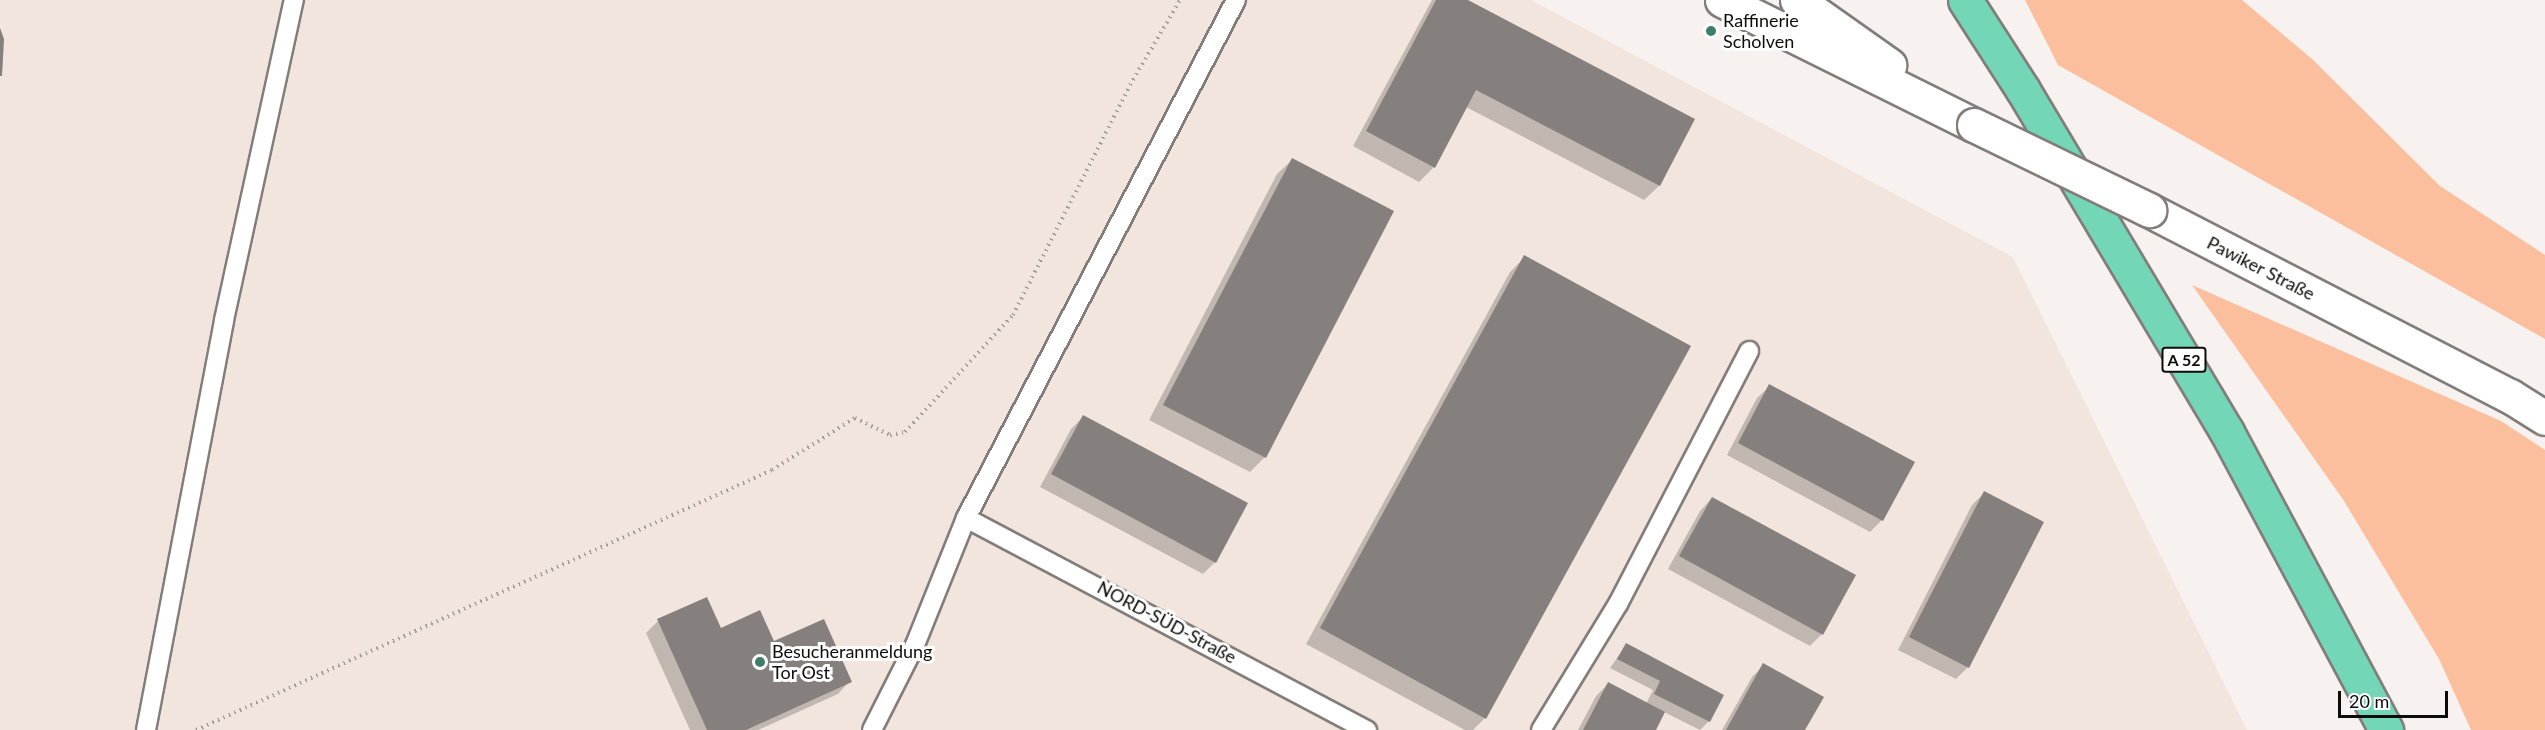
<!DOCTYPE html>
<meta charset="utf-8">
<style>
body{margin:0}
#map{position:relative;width:2545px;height:730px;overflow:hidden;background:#f7f2ef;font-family:Lato,sans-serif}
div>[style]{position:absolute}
.built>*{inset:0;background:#f2e5de}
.green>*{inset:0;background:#fbbf9d}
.shadow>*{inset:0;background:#0003}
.building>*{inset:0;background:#85807e}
.path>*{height:4px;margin-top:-2px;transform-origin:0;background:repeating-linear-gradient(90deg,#a19d9b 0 1.5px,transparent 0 6px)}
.roads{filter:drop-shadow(2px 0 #827d7a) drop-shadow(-2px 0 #827d7a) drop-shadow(0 2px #827d7a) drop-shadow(0 -2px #827d7a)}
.service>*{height:18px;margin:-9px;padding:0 9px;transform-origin:9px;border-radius:9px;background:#fff}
.tertiary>*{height:33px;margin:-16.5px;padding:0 16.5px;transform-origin:16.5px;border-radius:16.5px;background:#fff}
.motorway>*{height:33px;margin:-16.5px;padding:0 16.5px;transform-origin:16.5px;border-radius:16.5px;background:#72d6b7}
.bridges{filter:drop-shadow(2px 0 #827d7a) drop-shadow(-2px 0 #827d7a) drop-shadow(0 2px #827d7a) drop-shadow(0 -2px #827d7a)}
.tertiary-bridge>*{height:33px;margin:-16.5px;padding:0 16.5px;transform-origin:16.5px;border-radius:16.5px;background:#fff}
.dots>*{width:16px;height:16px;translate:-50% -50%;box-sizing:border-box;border:3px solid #fff;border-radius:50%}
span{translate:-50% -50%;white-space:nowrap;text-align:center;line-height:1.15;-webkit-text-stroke:6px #fff;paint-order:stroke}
.shield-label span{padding:2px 4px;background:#fff;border:2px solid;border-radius:4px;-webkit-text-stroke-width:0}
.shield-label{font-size:16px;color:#0d0c0b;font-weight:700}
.poi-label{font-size:18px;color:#0d0c0b}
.left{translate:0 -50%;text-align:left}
.street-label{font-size:18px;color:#0d0c0b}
.scale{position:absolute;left:2338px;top:691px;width:110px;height:27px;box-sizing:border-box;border:3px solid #0d0c0b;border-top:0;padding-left:8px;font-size:18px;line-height:21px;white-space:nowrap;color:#0d0c0b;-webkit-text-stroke:4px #fff;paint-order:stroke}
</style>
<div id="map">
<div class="built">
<div style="clip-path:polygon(0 0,1531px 0,2013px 257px,2247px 730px,0 730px)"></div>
</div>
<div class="green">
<div style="clip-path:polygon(2025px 0,2242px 0,2312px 59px,2440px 186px,2545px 255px,2545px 339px,2058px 65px)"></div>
<div style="clip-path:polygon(2192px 285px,2501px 421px,2545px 450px,2545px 730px,2471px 730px,2439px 659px,2344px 501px)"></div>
</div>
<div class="shadow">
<div style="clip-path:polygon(1432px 0,1465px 0,1693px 119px,1659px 186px,1644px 200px,1466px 107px,1434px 167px,1419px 182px,1353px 146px)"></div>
<div style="clip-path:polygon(1292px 160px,1265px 457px,1250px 472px,1149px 420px,1277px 174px)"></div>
<div style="clip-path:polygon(1525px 257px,1485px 718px,1473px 730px,1465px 730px,1306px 644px,1510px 272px)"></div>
<div style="clip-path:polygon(1770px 386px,1882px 520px,1870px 532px,1727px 455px,1757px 398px)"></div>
<div style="clip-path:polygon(1083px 417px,1215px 562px,1203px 574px,1040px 487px,1071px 429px)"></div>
<div style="clip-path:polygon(1984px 493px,1968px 667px,1956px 679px,1898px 650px,1972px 505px)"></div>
<div style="clip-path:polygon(1712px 498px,1822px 634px,1810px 646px,1668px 569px,1700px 511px)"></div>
<div style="clip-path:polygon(658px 621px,773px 643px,850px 681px,838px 694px,758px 730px,690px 730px,646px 633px)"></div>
<div style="clip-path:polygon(1626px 645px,1709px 721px,1700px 730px,1664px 712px,1654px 730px,1578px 730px,1596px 696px,1608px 684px,1646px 704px,1653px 690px,1610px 668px)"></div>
<div style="clip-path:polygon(1764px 665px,1803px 730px,1722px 730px,1752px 677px)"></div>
</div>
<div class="building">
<div style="clip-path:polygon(1436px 0,1468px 0,1695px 119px,1660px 186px,1476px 90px,1435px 168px,1366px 131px)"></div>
<div style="clip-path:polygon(0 28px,4px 39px,2px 76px,0 76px)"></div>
<div style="clip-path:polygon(1292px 158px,1394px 211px,1266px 458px,1163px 405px)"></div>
<div style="clip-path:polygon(1524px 255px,1691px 346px,1486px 719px,1320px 628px)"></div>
<div style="clip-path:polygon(1769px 384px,1915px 462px,1883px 521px,1738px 443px)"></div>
<div style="clip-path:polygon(1083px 415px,1248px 503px,1216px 563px,1051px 474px)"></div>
<div style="clip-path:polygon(1984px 491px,2044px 522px,1969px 668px,1909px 637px)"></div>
<div style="clip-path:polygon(1712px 497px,1856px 575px,1823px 635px,1679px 556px)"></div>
<div style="clip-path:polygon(707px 597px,721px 628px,760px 610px,774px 641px,824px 619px,852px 682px,746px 730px,707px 730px,657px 619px)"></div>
<div style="clip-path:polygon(1626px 643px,1724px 695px,1710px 722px,1654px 694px,1660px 681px,1617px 659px)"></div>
<div style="clip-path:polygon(1763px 663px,1824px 697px,1805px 730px,1726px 730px)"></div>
<div style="clip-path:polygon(1608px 682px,1665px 712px,1656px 730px,1583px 730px)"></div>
</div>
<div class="path">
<div style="left:196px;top:730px;width:632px;rotate:-24.29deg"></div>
<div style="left:772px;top:470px;width:98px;rotate:-32.1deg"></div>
<div style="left:855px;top:418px;width:39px;rotate:26deg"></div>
<div style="left:890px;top:435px;width:15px;rotate:-11deg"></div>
<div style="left:905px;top:432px;width:159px;rotate:-47.3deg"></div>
<div style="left:1013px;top:315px;width:258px;rotate:-63deg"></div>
<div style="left:1130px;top:85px;width:99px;rotate:-59.5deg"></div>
</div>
<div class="roads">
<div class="service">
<div style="left:966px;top:518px;width:454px;rotate:27.9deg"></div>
<div style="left:146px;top:730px;width:417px;rotate:-79.2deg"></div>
<div style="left:224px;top:320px;width:328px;rotate:-77.7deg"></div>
<div style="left:872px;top:730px;width:95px;rotate:-63.2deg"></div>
<div style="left:915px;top:645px;width:137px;rotate:-68.1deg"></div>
<div style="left:966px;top:518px;width:584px;rotate:-62.47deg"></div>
<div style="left:1541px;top:730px;width:148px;rotate:-58.6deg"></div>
<div style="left:1618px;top:604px;width:285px;rotate:-62.6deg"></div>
</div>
<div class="tertiary">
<div style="left:1722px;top:0;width:281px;rotate:26.4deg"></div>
<div style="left:1797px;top:0;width:113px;rotate:35.2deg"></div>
<div style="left:2149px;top:210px;width:406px;rotate:27.3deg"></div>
<div style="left:2510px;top:396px;width:41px;rotate:32.2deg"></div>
</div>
<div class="motorway">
<div style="left:1965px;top:0;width:107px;rotate:57.2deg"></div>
<div style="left:2023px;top:90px;width:398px;rotate:59.2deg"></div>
<div style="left:2227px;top:432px;width:338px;rotate:61.9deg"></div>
</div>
</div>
<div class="bridges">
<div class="tertiary-bridge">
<div style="left:1974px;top:125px;width:195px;rotate:25.9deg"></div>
</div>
</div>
<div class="dots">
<div style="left:1711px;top:31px;background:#3e7d69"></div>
<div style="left:760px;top:662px;background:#3e7d69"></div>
</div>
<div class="shield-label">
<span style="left:2184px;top:360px">A 52</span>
</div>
<div class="poi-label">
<span class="left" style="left:1723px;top:31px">Raffinerie<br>Scholven</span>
<span class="left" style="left:772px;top:662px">Besucheranmeldung<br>Tor Ost</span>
</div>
<div class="street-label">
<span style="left:2261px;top:268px;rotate:27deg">Pawiker Straße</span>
<span style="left:1167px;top:622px;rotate:28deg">NORD-SÜD-Straße</span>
</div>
<div class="scale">20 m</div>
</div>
